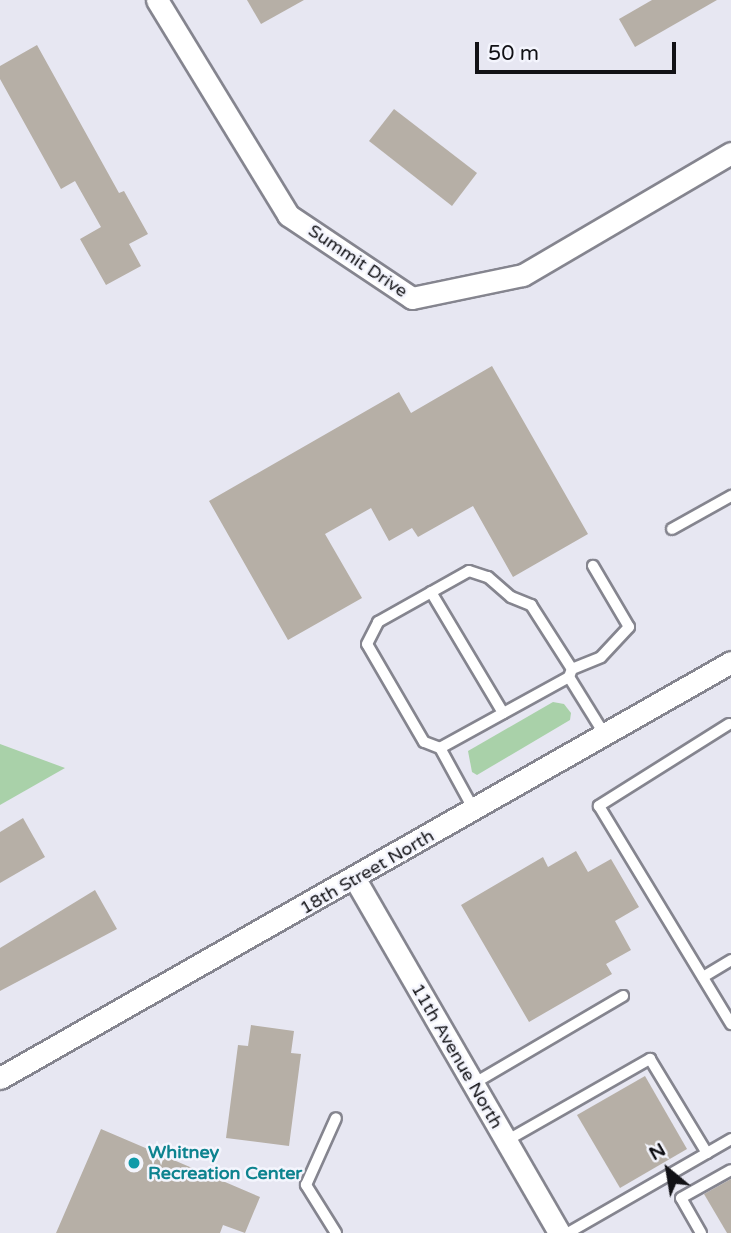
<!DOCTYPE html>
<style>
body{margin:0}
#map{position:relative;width:731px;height:1233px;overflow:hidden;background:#e7e7f2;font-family:"Varela Round",sans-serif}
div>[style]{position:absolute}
.green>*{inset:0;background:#a9d1a9}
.building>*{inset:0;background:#b6afa6}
.roads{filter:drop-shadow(2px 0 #85858f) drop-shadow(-2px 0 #85858f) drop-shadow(0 2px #85858f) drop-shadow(0 -2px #85858f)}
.service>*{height:10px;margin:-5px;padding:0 5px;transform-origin:5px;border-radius:5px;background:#fff}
.minor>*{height:21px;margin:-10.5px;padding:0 10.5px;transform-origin:10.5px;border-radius:10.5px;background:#fff}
.dots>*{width:19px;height:19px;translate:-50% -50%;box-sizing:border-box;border:4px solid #f4f5fd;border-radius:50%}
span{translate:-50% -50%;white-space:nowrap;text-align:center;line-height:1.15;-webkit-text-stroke:5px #f4f5fd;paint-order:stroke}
.street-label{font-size:18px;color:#121216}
.culture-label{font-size:18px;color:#0d838f;font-weight:700}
.left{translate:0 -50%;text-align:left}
.north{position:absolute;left:633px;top:1135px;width:70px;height:70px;-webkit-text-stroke:5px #f4f5fd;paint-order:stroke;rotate:330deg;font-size:19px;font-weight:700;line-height:28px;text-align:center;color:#121216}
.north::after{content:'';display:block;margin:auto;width:24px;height:32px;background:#121216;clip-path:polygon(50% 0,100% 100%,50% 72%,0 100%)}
.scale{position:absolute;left:475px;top:42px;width:201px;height:32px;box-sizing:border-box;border:4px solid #121216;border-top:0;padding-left:9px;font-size:21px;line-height:24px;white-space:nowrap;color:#121216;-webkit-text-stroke:5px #f4f5fd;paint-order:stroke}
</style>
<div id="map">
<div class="green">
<div style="clip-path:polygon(553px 702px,564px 704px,571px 713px,570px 720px,477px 775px,472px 772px,468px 751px)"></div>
<div style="clip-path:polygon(0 744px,65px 768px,0 805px)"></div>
</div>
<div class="building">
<div style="clip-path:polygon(247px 0,304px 0,261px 24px)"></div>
<div style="clip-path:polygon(652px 0,717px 0,635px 47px,619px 19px)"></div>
<div style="clip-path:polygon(37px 45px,119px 193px,124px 191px,148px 234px,129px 244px,141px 266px,106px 285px,80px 239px,101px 227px,75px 181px,61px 189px,0 79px,0 66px)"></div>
<div style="clip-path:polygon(394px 109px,477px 173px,452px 206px,369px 141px)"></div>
<div style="clip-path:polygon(492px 366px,588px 534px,513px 577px,473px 506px,418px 537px,412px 528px,389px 541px,371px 508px,325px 534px,362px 598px,288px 640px,209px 501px,399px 392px,411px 413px)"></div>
<div style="clip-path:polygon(23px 818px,45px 857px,0 883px,0 832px)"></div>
<div style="clip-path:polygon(576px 851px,588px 872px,611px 859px,639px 907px,615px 921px,631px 950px,606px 964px,612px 974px,529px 1022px,461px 905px,543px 857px,548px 867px)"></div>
<div style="clip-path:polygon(95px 890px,117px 929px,0 991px,0 948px)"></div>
<div style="clip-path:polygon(251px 1025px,294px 1031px,291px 1053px,301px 1054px,289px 1146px,226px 1138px,238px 1045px,248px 1046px)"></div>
<div style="clip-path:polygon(645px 1076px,687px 1149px,620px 1188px,577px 1115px)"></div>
<div style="clip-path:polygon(101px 1129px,260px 1197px,245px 1233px,223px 1225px,220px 1233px,56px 1233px)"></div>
<div style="clip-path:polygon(731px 1179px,731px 1233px,727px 1233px,704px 1194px)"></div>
</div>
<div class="roads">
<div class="service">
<div style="left:672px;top:529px;width:68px;rotate:-29.2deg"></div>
<div style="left:431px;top:592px;width:141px;rotate:59.2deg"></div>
<div style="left:572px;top:669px;width:31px;rotate:-22deg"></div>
<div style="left:601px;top:657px;width:41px;rotate:-47deg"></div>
<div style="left:629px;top:627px;width:71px;rotate:-120.5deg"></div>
<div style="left:729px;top:724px;width:154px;rotate:147.8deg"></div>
<div style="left:599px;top:806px;width:255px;rotate:58.8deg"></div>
<div style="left:440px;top:748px;width:17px;rotate:-159deg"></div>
<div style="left:424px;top:742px;width:113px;rotate:-120.2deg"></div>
<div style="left:367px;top:644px;width:25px;rotate:-63deg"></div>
<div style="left:378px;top:622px;width:104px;rotate:-29.3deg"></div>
<div style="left:469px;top:571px;width:20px;rotate:18deg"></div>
<div style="left:488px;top:577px;width:30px;rotate:41deg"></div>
<div style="left:511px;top:597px;width:22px;rotate:22deg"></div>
<div style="left:531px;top:605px;width:76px;rotate:57.4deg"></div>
<div style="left:572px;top:669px;width:9px;rotate:111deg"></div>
<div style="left:474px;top:810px;width:71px;rotate:-118.7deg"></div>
<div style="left:440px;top:748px;width:147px;rotate:-28.8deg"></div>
<div style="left:569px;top:677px;width:68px;rotate:58.2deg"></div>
<div style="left:703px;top:977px;width:33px;rotate:-31deg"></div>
<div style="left:473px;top:1084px;width:174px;rotate:-30.4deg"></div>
<div style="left:506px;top:1141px;width:166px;rotate:-29.7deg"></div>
<div style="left:650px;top:1059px;width:110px;rotate:58.8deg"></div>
<div style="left:707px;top:1153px;width:160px;rotate:150.1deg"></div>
<div style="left:707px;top:1153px;width:28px;rotate:-30deg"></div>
<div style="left:336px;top:1233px;width:57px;rotate:-122deg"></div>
<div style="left:306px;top:1185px;width:73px;rotate:-65.9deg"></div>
<div style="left:701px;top:1233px;width:40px;rotate:-119.7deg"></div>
<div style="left:681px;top:1198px;width:57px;rotate:-29.2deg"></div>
</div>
<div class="minor">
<div style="left:157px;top:0;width:252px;rotate:58.6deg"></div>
<div style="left:288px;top:215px;width:149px;rotate:33.8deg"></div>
<div style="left:412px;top:298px;width:113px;rotate:-11.7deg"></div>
<div style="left:523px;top:275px;width:241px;rotate:-30.4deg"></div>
<div style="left:355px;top:879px;width:409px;rotate:60deg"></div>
<div style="left:0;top:1078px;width:841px;rotate:-29.64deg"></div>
</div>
</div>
<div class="dots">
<div style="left:134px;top:1163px;background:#0f9aa8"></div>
</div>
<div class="street-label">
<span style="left:358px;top:261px;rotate:34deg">Summit Drive</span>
<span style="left:367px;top:872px;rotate:-30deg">18th Street North</span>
<span style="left:457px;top:1056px;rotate:60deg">11th Avenue North</span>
</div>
<div class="culture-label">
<span class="left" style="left:148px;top:1163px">Whitney<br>Recreation Center</span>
</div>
<div class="north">N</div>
<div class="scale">50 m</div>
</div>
